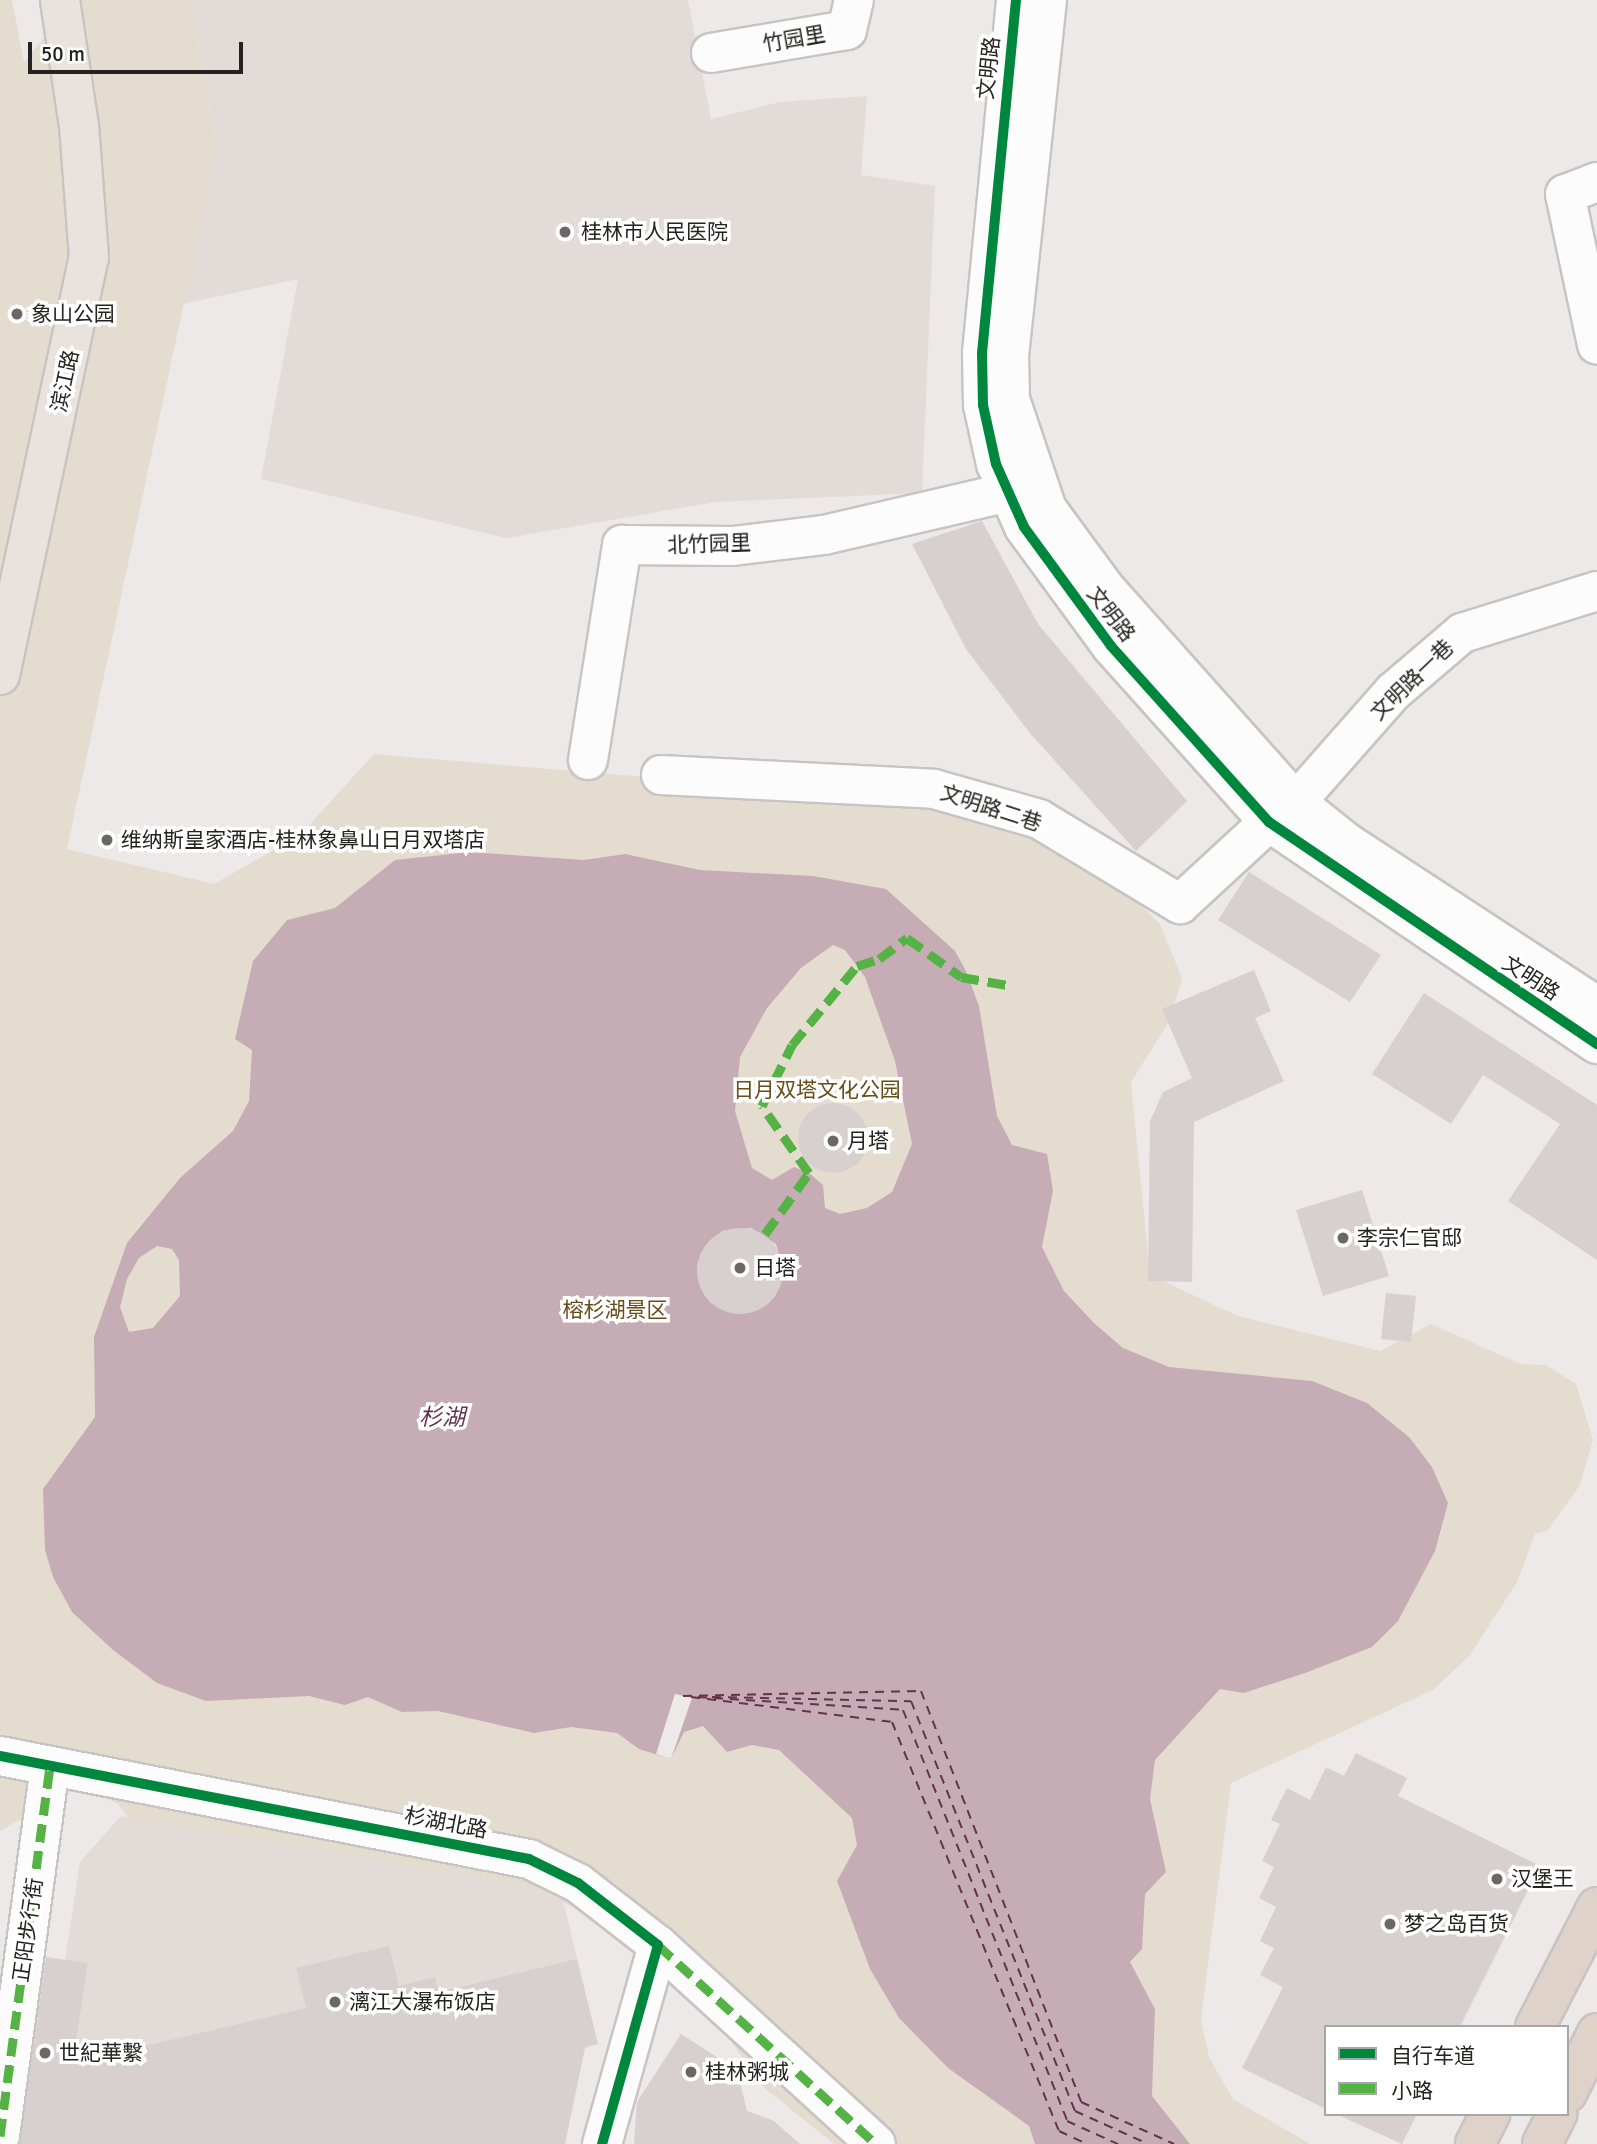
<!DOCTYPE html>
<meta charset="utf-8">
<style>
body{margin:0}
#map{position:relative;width:1597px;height:2144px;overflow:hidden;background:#ece9e8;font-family:Signika,"Noto Sans SC",sans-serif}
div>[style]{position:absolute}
.built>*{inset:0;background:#e3dbd8}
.green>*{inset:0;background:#e5dcd0}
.water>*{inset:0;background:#c6acb5}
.pier>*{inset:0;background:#ece9e8}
.ferry>*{height:2px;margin-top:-1px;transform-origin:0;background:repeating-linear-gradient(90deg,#653347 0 9px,transparent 0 16px)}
.building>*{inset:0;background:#d8d0cf}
.round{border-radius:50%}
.roads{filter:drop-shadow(2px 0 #c7c4c3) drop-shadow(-2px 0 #c7c4c3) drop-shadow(0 2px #c7c4c3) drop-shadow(0 -2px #c7c4c3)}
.minor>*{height:38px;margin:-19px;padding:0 19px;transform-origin:19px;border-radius:19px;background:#fcfcfc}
.major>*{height:38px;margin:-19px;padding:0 19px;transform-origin:19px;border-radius:19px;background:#eae3dd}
.highway>*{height:38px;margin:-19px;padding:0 19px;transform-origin:19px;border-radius:19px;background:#dfd3c9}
.quiet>*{height:9px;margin-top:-4.5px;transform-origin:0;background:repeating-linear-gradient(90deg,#55b245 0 18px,transparent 0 27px)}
.cycleway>*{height:10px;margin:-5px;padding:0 5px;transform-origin:5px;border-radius:5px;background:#00873e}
.dots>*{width:19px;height:19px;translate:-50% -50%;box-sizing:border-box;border:4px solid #fff;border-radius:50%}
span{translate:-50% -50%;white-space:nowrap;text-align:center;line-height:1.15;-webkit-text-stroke:7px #fff;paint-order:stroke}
.street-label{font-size:21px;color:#242322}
.poi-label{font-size:21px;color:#242322}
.left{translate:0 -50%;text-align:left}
.park-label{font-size:21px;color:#684c19}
.water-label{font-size:23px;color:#653347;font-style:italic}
.legend{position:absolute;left:1324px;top:2025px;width:245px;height:91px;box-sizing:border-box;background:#fff;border:2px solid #a7a7a7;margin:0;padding:9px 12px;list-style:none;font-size:21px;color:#242322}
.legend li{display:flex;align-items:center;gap:14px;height:35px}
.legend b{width:35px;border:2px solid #a7a7a7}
.scale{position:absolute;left:28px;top:42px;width:215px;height:32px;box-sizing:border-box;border:4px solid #242322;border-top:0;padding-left:9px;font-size:21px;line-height:24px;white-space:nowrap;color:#242322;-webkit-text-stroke:5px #fff;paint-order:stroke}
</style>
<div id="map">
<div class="built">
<div style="clip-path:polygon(190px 0,688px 0,711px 119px,780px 102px,867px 96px,861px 175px,935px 186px,922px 493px,716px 502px,506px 538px,261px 479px,298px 279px,182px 304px,217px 149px)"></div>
<div style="clip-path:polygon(121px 1816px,522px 1885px,563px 1900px,598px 2044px,585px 2048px,565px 2144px,61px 2144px,88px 1963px,65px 1960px,80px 1862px)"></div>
</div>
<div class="green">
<div style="clip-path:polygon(0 0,12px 0,24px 62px,47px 34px,47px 0,190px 0,217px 149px,67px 849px,214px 884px,300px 835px,374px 754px,951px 803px,1101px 868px,1160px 924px,1182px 978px,1170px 1020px,1131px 1082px,1150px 1275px,1238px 1316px,1380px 1351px,1431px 1324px,1521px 1364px,1546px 1365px,1576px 1384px,1593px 1440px,1580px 1485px,1547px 1531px,1535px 1534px,1517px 1582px,1470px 1655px,1433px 1690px,1231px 1783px,1201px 2020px,1209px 2057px,1233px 2099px,1310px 2144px,834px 2144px,762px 2086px,731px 2041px,693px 2004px,665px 1932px,602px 1919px,522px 1885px,128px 1818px,118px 1804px,80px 1786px,0 1831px)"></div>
</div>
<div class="water">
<div style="clip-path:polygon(evenodd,470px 852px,584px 860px,625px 854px,700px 870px,813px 876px,886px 889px,955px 951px,966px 971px,979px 1006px,997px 1116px,1012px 1145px,1047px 1154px,1053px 1191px,1042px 1247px,1064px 1291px,1094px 1323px,1123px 1348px,1169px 1367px,1312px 1381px,1367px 1403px,1409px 1437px,1432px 1467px,1448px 1503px,1435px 1551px,1398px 1621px,1372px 1647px,1305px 1673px,1244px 1693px,1220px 1689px,1155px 1760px,1150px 1799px,1166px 1872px,1145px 1894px,1142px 1949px,1130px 1962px,1155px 2009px,1152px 2096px,1190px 2144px,1035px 2144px,1029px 2126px,948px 2068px,899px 2018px,870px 1969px,837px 1881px,857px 1845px,852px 1818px,779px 1750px,752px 1745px,727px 1752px,703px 1726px,684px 1732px,671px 1759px,639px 1749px,617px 1733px,571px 1727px,534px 1733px,438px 1711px,402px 1712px,368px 1697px,345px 1705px,309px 1696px,206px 1701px,157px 1683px,113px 1650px,72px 1612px,53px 1577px,45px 1550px,43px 1489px,95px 1417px,94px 1337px,127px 1243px,180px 1178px,233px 1131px,249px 1101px,252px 1050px,235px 1039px,253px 961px,287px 920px,335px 908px,395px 860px,470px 852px,833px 945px,845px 950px,865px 977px,895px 1061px,912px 1144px,892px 1192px,867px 1208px,840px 1214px,825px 1208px,823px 1185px,809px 1173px,794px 1167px,772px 1180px,752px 1168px,735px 1111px,740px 1057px,767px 1008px,801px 968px,833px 945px,470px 852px,751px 1228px,776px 1244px,784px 1272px,774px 1298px,737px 1314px,711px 1303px,697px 1264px,722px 1231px,751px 1228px,470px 852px,157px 1246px,172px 1249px,179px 1260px,180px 1296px,153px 1328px,129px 1332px,120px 1307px,127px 1279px,139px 1258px,157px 1246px)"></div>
</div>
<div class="pier">
<div style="clip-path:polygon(675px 1694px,692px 1698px,671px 1759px,656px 1754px)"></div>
</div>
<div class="ferry">
<div style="left:683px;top:1696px;width:238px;rotate:-1.2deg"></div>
<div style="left:921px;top:1691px;width:441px;rotate:68.7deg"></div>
<div style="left:1081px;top:2102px;width:102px;rotate:24.3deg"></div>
<div style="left:691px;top:1697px;width:203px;rotate:7.1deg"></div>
<div style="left:892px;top:1722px;width:442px;rotate:67.8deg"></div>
<div style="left:1059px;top:2131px;width:31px;rotate:25deg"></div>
<div style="left:698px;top:1697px;width:205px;rotate:3.6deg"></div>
<div style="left:903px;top:1710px;width:443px;rotate:68.2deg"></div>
<div style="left:1067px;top:2121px;width:56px;rotate:24.3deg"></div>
<div style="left:712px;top:1697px;width:199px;rotate:1.2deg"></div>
<div style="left:911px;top:1701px;width:442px;rotate:68.2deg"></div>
<div style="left:1075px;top:2111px;width:80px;rotate:24.3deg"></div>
</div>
<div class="building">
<div style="clip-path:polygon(982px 521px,1038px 624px,1187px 801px,1136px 851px,1029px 732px,966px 649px,912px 544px)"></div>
<div style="clip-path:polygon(1249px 872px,1381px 955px,1350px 1002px,1218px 920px)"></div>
<div style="clip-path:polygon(1254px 970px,1271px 1011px,1255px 1018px,1284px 1081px,1194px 1122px,1192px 1282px,1148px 1281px,1150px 1121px,1163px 1092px,1192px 1078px,1162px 1009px)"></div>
<div style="clip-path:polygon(1424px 993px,1597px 1105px,1597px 1260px,1508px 1201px,1560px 1124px,1483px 1075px,1451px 1124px,1372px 1074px)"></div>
<div class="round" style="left:798px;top:1103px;width:70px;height:70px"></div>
<div style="clip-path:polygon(1362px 1190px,1389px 1276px,1323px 1296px,1296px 1210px)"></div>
<div class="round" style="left:697px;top:1228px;width:86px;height:86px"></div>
<div style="clip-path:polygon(1386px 1293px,1416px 1296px,1411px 1342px,1381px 1339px)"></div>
<div style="clip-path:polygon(1356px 1753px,1407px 1778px,1398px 1796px,1540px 1866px,1460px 2027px,1326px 2027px,1326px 2109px,1242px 2068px,1283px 1987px,1260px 1975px,1274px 1948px,1260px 1941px,1276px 1907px,1259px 1898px,1274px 1867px,1262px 1861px,1280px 1824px,1271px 1820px,1287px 1788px,1310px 1800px,1326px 1767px,1344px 1776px)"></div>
<div style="clip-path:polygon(389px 1946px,399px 1986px,435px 1977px,439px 1992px,577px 1959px,598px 2044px,585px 2047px,565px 2144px,20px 2144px,46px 1957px,88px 1963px,73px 2063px,306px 2008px,296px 1968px)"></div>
<div style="clip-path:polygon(681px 2034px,737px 2070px,747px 2111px,774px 2121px,800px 2144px,634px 2144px,637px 2102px)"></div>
<div style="clip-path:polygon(1336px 2114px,1417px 2114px,1402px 2144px)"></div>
</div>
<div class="roads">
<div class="minor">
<div style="left:1016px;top:0;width:355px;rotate:95.5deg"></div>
<div style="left:982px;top:353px;width:52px;rotate:88.9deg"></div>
<div style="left:983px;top:405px;width:60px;rotate:77.6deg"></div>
<div style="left:996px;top:464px;width:69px;rotate:66deg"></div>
<div style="left:1024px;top:527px;width:147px;rotate:53.8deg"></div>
<div style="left:1111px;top:646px;width:237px;rotate:48.1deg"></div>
<div style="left:1269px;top:822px;width:396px;rotate:34.1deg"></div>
<div style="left:1047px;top:0;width:357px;rotate:96.1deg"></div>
<div style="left:1009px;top:355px;width:44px;rotate:88.7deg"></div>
<div style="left:1010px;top:399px;width:116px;rotate:71.4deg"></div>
<div style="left:1047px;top:509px;width:98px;rotate:53.7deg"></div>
<div style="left:1105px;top:588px;width:287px;rotate:48.3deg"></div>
<div style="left:1296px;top:802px;width:64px;rotate:38.7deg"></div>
<div style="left:1346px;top:842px;width:300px;rotate:33.2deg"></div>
<div style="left:711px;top:53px;width:138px;rotate:-9.6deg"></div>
<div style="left:847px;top:30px;width:31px;rotate:-77deg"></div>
<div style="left:1597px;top:182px;width:34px;rotate:159deg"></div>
<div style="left:1565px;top:194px;width:154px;rotate:78deg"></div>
<div style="left:588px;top:760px;width:218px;rotate:-81deg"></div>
<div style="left:622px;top:545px;width:111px;rotate:0.5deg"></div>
<div style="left:733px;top:546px;width:92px;rotate:-6.9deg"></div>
<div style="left:824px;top:535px;width:190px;rotate:-13.1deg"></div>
<div style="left:661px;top:775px;width:273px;rotate:2.9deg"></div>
<div style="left:934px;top:789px;width:109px;rotate:15.9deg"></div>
<div style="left:1039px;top:819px;width:165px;rotate:31.1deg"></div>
<div style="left:1180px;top:904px;width:121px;rotate:-42.7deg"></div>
<div style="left:1296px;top:802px;width:147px;rotate:-48.6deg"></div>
<div style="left:1393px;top:692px;width:91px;rotate:-40.5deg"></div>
<div style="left:1462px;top:633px;width:141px;rotate:-17.3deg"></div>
<div style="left:0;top:1756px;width:539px;rotate:11.02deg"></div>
<div style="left:529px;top:1859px;width:55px;rotate:26.1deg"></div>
<div style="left:578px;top:1883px;width:101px;rotate:37.8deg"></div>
<div style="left:658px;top:1945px;width:207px;rotate:105.7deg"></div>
<div style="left:658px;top:1945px;width:295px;rotate:42.4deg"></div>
<div style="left:0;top:2136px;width:373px;rotate:-82.3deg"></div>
</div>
<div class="major">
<div style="left:0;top:675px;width:426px;rotate:-78deg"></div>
<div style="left:89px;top:258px;width:132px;rotate:-94.3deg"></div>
<div style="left:79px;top:126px;width:127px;rotate:-98.6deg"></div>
</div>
<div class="highway">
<div style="left:1535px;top:2027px;width:135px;rotate:-62.7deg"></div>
<div style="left:1567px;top:2093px;width:67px;rotate:-63.4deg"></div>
<div style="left:1475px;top:2144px;width:34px;rotate:-63deg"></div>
<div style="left:1542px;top:2144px;width:34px;rotate:-63deg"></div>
</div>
</div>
<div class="quiet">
<div style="left:765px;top:1234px;width:75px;rotate:-54.2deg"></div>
<div style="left:809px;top:1173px;width:82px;rotate:-125deg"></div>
<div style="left:762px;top:1106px;width:68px;rotate:-63.8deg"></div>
<div style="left:792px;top:1045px;width:102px;rotate:-50.6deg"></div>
<div style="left:857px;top:966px;width:23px;rotate:-18deg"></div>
<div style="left:879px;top:959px;width:35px;rotate:-37deg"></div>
<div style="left:907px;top:938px;width:67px;rotate:35.8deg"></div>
<div style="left:961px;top:977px;width:53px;rotate:9.8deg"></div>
<div style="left:658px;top:1945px;width:295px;rotate:42.4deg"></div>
<div style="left:0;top:2136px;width:373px;rotate:-82.3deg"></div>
</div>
<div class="cycleway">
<div style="left:1016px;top:0;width:355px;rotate:95.5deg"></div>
<div style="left:982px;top:353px;width:52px;rotate:88.9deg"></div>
<div style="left:983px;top:405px;width:60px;rotate:77.6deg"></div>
<div style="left:996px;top:464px;width:69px;rotate:66deg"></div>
<div style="left:1024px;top:527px;width:147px;rotate:53.8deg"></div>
<div style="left:1111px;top:646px;width:237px;rotate:48.1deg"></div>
<div style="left:1269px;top:822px;width:396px;rotate:34.1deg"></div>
<div style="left:0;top:1756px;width:539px;rotate:11.02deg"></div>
<div style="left:529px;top:1859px;width:55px;rotate:26.1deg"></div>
<div style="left:578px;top:1883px;width:101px;rotate:37.8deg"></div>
<div style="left:658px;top:1945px;width:207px;rotate:105.7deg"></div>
</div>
<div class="dots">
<div style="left:565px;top:232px;background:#6a6867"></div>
<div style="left:17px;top:314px;background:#6a6867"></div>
<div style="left:107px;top:840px;background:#6a6867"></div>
<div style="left:833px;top:1141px;background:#6a6867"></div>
<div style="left:1343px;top:1238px;background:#6a6867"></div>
<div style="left:740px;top:1268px;background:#6a6867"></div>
<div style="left:1497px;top:1879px;background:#6a6867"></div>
<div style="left:1390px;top:1924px;background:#6a6867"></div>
<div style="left:335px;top:2002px;background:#6a6867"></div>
<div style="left:45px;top:2053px;background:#6a6867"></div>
<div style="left:691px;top:2072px;background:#6a6867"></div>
</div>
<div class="street-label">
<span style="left:794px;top:39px;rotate:-10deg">竹园里</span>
<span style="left:989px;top:68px;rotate:-84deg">文明路</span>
<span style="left:65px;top:381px;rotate:-78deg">滨江路</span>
<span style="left:709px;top:544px;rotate:-2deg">北竹园里</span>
<span style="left:1111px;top:614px;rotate:52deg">文明路</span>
<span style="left:1412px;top:680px;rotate:-44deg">文明路一巷</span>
<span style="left:991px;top:808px;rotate:18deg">文明路二巷</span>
<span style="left:1531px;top:978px;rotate:33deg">文明路</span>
<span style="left:446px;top:1823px;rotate:11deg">杉湖北路</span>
<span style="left:28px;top:1930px;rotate:-82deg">正阳步行街</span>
</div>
<div class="poi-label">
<span class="left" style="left:581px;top:232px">桂林市人民医院</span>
<span class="left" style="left:31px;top:314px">象山公园</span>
<span class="left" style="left:121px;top:840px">维纳斯皇家酒店-桂林象鼻山日月双塔店</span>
<span class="left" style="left:847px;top:1141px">月塔</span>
<span class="left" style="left:1357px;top:1238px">李宗仁官邸</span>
<span class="left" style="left:754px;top:1268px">日塔</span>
<span class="left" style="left:1511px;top:1879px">汉堡王</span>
<span class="left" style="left:1404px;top:1924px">梦之岛百货</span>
<span class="left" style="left:349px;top:2002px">漓江大瀑布饭店</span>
<span class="left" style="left:59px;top:2053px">世紀華繫</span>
<span class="left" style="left:705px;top:2072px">桂林粥城</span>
</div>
<div class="park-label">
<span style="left:817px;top:1090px">日月双塔文化公园</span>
<span style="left:615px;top:1310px">榕杉湖景区</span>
</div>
<div class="water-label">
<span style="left:442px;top:1418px">杉湖</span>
</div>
<ul class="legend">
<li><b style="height:9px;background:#00873e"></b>自行车道</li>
<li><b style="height:9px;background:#55b245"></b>小路</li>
</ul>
<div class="scale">50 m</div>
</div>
